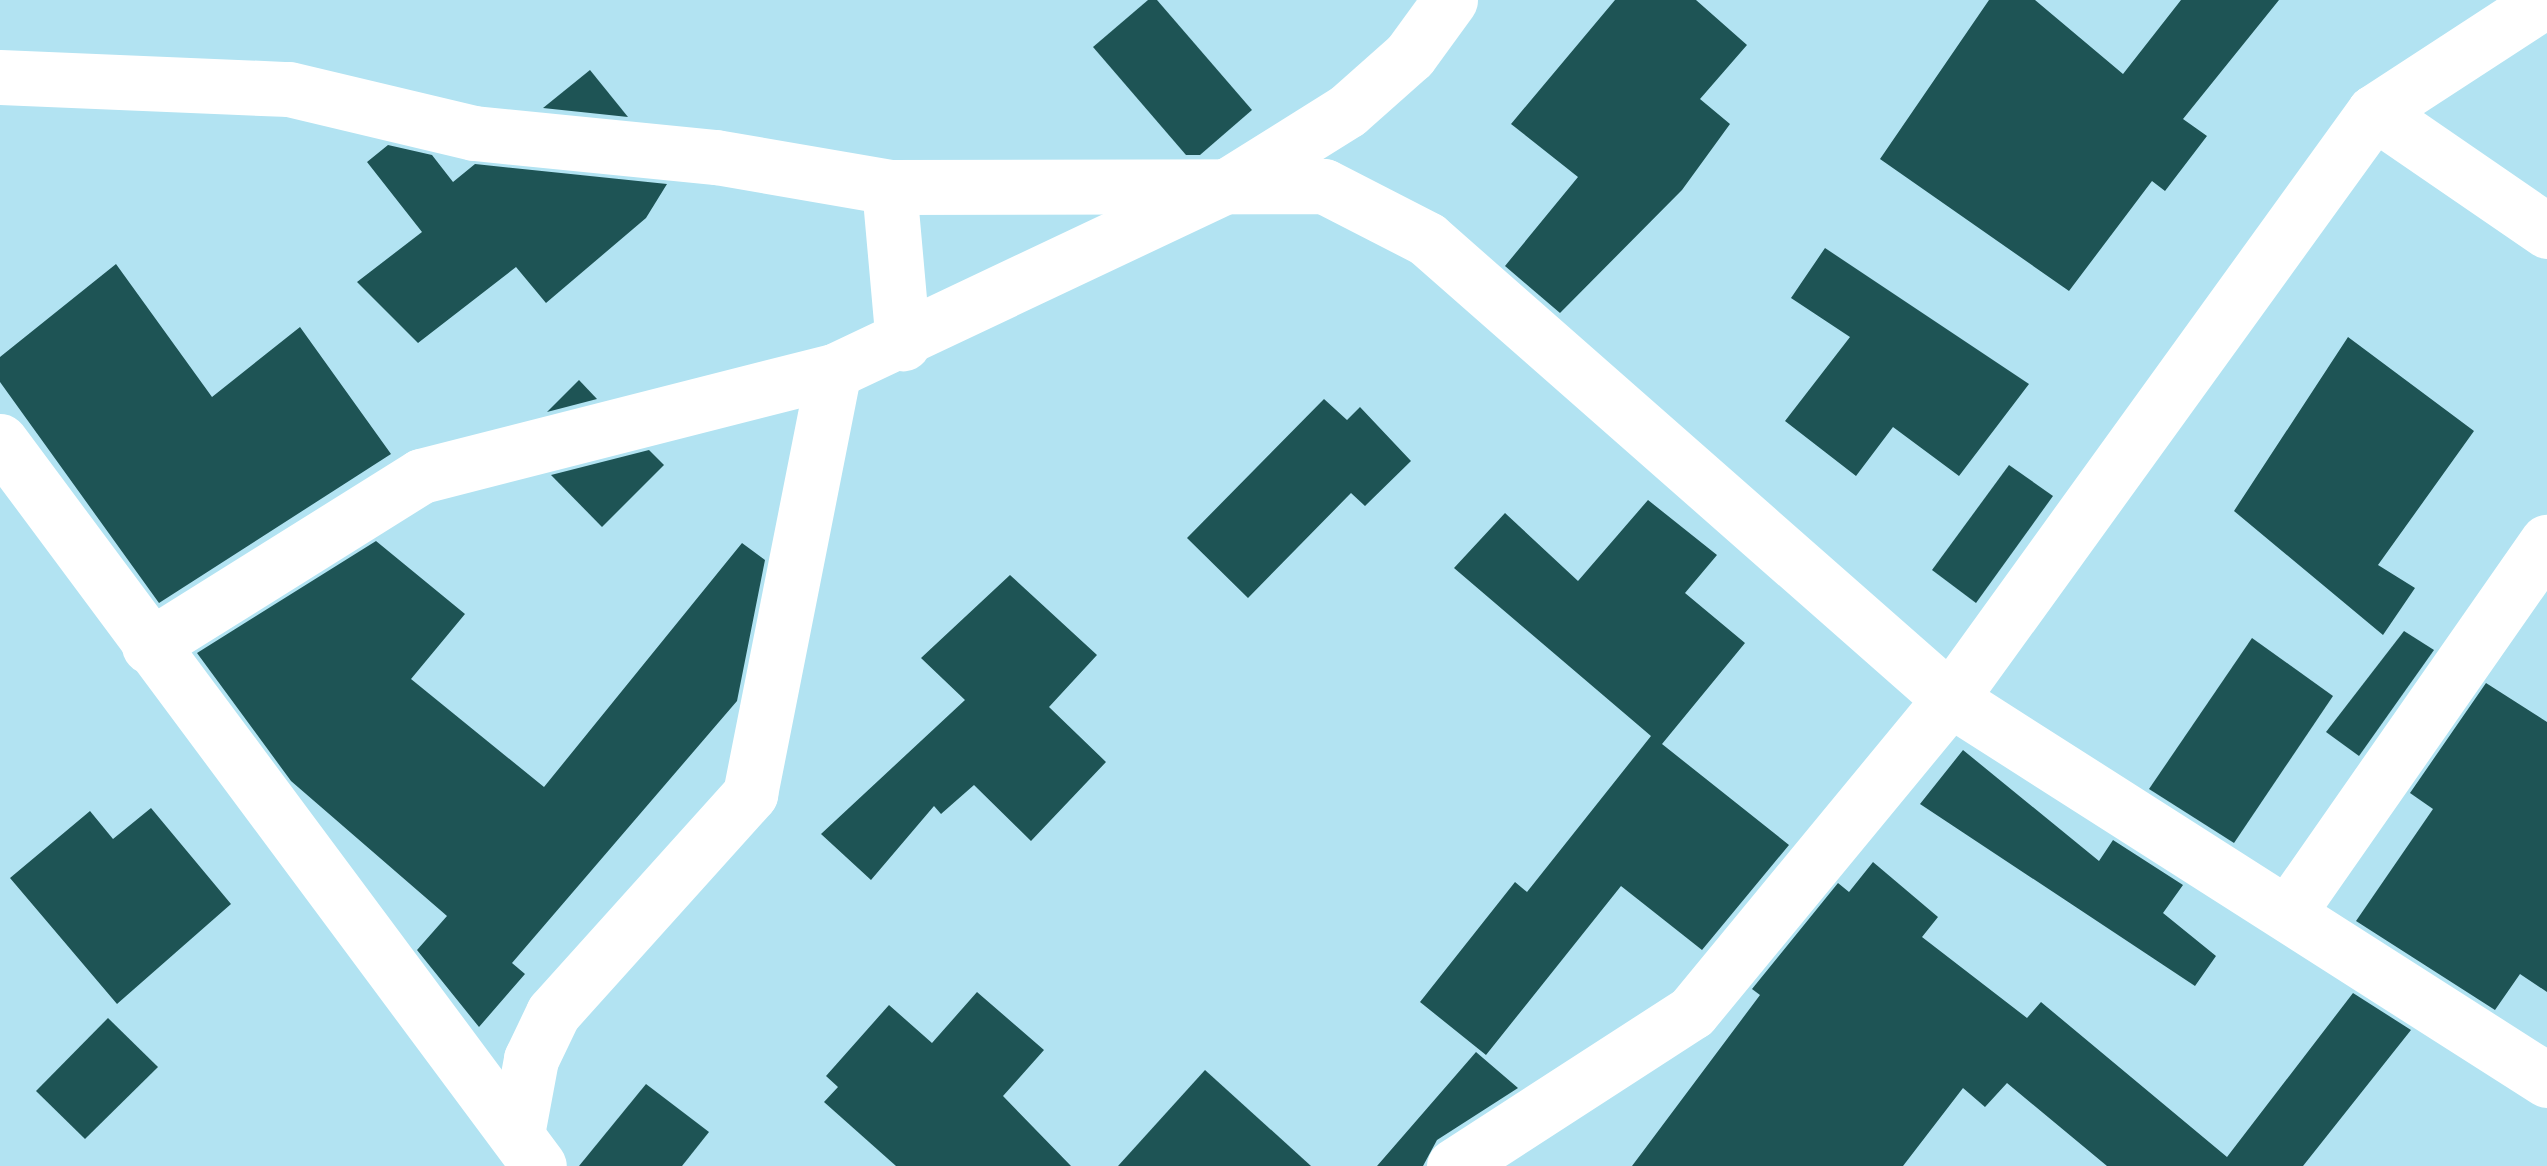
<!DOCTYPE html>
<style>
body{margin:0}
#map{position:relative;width:2547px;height:1166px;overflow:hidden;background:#b2e3f2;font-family:Montserrat,sans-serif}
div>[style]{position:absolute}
.building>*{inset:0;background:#1e5455}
.minor>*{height:55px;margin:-27.5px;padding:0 27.5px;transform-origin:27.5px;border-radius:27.5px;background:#fff}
span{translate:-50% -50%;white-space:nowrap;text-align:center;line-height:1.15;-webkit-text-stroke:10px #f6fbfd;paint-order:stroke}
</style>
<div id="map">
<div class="building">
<div style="clip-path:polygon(1148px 0,1157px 0,1252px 110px,1200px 155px,1186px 155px,1093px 47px)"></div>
<div style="clip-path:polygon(1615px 0,1696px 0,1747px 45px,1700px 99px,1730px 124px,1682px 190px,1560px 313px,1505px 266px,1578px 177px,1511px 124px)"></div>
<div style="clip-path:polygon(1989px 0,2035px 0,2123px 74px,2181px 0,2279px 0,2183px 119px,2207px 136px,2165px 191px,2152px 181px,2069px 291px,1880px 159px)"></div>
<div style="clip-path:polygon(590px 70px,628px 117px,543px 108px)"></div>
<div style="clip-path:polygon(388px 145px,432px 155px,453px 182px,475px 164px,667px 184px,646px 218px,546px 303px,516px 267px,418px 343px,357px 282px,422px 232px,367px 162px)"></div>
<div style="clip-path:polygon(1825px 248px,2029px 384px,1959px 476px,1893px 427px,1856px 476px,1785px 421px,1850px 337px,1791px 298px)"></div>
<div style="clip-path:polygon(116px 264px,212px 397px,300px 327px,391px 454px,159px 603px,0 382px,0 357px)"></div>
<div style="clip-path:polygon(2348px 337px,2474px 431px,2378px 565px,2415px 588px,2383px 635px,2234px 511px)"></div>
<div style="clip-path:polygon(579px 380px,597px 399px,547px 412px)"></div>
<div style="clip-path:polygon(1324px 399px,1347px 420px,1360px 407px,1411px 461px,1365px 506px,1351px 493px,1248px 598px,1187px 538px)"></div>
<div style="clip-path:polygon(649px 450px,664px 465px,602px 527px,551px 475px)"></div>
<div style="clip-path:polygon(2009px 465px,2053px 496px,1976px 603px,1932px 570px)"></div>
<div style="clip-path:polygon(1648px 500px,1717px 555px,1685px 593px,1745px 643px,1662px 744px,1789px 845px,1702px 950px,1621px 886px,1486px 1055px,1420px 1002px,1515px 882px,1527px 892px,1651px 736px,1454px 568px,1505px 513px,1578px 581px)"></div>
<div style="clip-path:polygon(376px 541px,465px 614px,411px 679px,544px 787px,742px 543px,765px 560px,737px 701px,512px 963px,525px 974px,479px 1027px,417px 950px,447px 916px,291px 781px,197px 653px)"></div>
<div style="clip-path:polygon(1010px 575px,1097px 655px,1049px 707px,1106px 762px,1031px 841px,974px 785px,941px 814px,934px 806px,871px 880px,821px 834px,965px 700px,921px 658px)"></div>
<div style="clip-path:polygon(2404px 631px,2434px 650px,2359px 756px,2326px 732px)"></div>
<div style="clip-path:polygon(2252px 638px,2333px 696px,2234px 843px,2149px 789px)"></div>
<div style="clip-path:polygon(2486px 683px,2547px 722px,2547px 992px,2520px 974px,2495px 1010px,2356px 921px,2433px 809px,2410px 793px)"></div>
<div style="clip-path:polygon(1963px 750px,2099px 861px,2113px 840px,2183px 885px,2163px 913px,2216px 956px,2195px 986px,1920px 804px)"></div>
<div style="clip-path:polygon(151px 808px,231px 904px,117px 1004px,10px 878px,90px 811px,113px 839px)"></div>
<div style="clip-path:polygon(1873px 862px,1938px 917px,1922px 937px,2027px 1018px,2041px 1002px,2227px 1157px,2353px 993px,2411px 1030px,2303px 1166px,2107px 1166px,2007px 1083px,1985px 1107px,1963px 1088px,1903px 1166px,1632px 1166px,1760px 995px,1752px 989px,1838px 883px,1849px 892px)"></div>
<div style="clip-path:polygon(977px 992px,1044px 1050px,1003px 1096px,1071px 1166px,896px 1166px,824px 1102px,838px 1087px,826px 1076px,889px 1005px,932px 1043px)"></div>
<div style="clip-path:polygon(108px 1018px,158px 1067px,85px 1139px,36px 1091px)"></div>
<div style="clip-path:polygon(1476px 1052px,1518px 1088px,1437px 1140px,1423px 1166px,1377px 1166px)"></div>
<div style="clip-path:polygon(1205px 1070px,1311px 1166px,1118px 1166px)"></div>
<div style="clip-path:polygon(646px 1084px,709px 1132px,682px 1166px,579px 1166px)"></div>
</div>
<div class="minor">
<div style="left:0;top:77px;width:289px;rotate:2.4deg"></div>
<div style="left:289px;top:89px;width:190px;rotate:13.4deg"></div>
<div style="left:474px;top:133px;width:243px;rotate:5.7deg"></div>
<div style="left:716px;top:157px;width:176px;rotate:9.8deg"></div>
<div style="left:889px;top:187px;width:435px;rotate:-0.1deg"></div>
<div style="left:1324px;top:186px;width:116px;rotate:27.2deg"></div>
<div style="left:1427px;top:239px;width:697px;rotate:41.33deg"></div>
<div style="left:1950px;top:699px;width:708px;rotate:32.55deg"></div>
<div style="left:2374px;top:112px;width:210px;rotate:34.5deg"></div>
<div style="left:889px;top:187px;width:157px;rotate:84.9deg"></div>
<div style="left:0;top:441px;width:903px;rotate:53.37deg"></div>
<div style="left:149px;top:646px;width:321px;rotate:-32deg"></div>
<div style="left:421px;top:476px;width:426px;rotate:-14.3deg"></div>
<div style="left:834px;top:371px;width:438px;rotate:-25.3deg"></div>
<div style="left:1230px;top:184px;width:138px;rotate:-32deg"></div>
<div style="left:1347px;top:111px;width:84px;rotate:-41.6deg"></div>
<div style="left:1410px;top:55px;width:68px;rotate:-54deg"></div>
<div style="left:2290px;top:910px;width:449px;rotate:-55.1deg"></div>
<div style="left:517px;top:1134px;width:76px;rotate:-79.4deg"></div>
<div style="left:531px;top:1059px;width:51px;rotate:-64.4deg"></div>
<div style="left:553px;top:1013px;width:295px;rotate:-48deg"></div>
<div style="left:750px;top:794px;width:431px;rotate:-78.8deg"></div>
<div style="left:1454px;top:1166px;width:283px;rotate:-32.9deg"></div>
<div style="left:1692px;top:1012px;width:406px;rotate:-50.5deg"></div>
<div style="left:1950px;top:699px;width:724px;rotate:-54.16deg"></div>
<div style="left:2374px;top:112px;width:205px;rotate:-33.1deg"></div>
</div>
</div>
